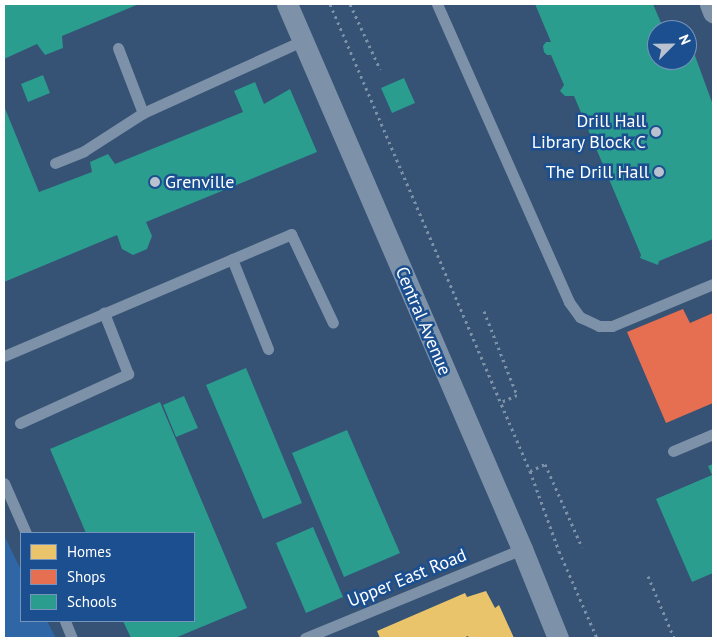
<!DOCTYPE html>
<style>
body{margin:0}
#map{position:relative;width:717px;height:642px;overflow:hidden;background:#365274;font-family:"PT Sans",sans-serif}
div>[style]{position:absolute}
.green>*{inset:0;background:#2f66a5}
.homes>*{inset:0;background:#e9c46a}
.shops>*{inset:0;background:#e76f51}
.schools>*{inset:0;background:#2a9d8f}
.path>*{height:3px;margin-top:-1.5px;transform-origin:0;background:repeating-linear-gradient(90deg,#7d92a8 0 2.5px,transparent 0 6.5px)}
.lane>*{height:11px;margin:-5.5px;padding:0 5.5px;transform-origin:5.5px;border-radius:5.5px;background:#7d92a8}
.street>*{height:21px;margin:-10.5px;padding:0 10.5px;transform-origin:10.5px;border-radius:10.5px;background:#7d92a8}
.dots>*{width:14px;height:14px;translate:-50% -50%;box-sizing:border-box;border:2px solid #1b4f8f;border-radius:50%}
span{translate:-50% -50%;white-space:nowrap;text-align:center;line-height:1.15;-webkit-text-stroke:5px #1b4f8f;paint-order:stroke}
.poi-label{font-size:18px;color:#fff}
.right{translate:-100% -50%;text-align:right}
.left{translate:0 -50%;text-align:left}
.street-label{font-size:18px;color:#fff}
.frame{position:absolute;inset:0;border:5px solid #fff;pointer-events:none}
.legend{position:absolute;left:20px;top:532px;width:175px;height:90px;box-sizing:border-box;background:#1b4f8f;border:1px solid #7695bc;margin:0;padding:6px 9px;list-style:none;font-size:15px;color:#fff}
.legend li{display:flex;align-items:center;gap:10px;height:25px}
.legend b{width:25px;border:1px solid #7695bc}
.north{position:absolute;left:647px;top:20px;width:50px;height:50px;box-sizing:border-box;background:#1b4f8f;border:1px solid #7695bc;border-radius:50%;rotate:67deg;font-size:14px;font-weight:700;line-height:20px;text-align:center;color:#fff}
.north::after{content:'';display:block;margin:auto;width:18px;height:22px;background:#b9c2ce;clip-path:polygon(50% 0,100% 100%,50% 72%,0 100%)}
</style>
<div id="map">
<div class="green">
<div style="clip-path:polygon(4px 535px,21px 570px,21px 621px,47px 621px,56px 638px,4px 638px)"></div>
</div>
<div class="homes">
<div style="clip-path:polygon(486px 591px,495px 608px,499px 605px,514px 638px,469px 638px,468px 636px,463px 638px,380px 638px,377px 631px,465px 593px,467px 597px)"></div>
</div>
<div class="shops">
<div style="clip-path:polygon(683px 309px,690px 323px,713px 313px,713px 403px,666px 423px,627px 332px)"></div>
</div>
<div class="schools">
<div style="clip-path:polygon(4px 4px,139px 4px,62px 36px,63px 48px,45px 55px,37px 44px,4px 59px)"></div>
<div style="clip-path:polygon(535px 4px,653px 4px,664px 30px,657px 30px,657px 60px,687px 60px,687px 43px,690px 42px,713px 105px,713px 239px,659px 261px,658px 265px,640px 258px,641px 255px,574px 96px,565px 96px,560px 91px,564px 85px,551px 55px,547px 55px,544px 52px,543px 46px,546px 42px,551px 42px)"></div>
<div style="clip-path:polygon(43px 75px,50px 93px,28px 102px,21px 84px)"></div>
<div style="clip-path:polygon(404px 78px,415px 103px,392px 113px,381px 88px)"></div>
<div style="clip-path:polygon(255px 82px,264px 104px,290px 89px,317px 152px,146px 222px,152px 236px,147px 249px,133px 255px,122px 249px,117px 235px,4px 282px,4px 106px,39px 192px,92px 172px,90px 162px,108px 154px,115px 164px,243px 112px,234px 91px)"></div>
<div style="clip-path:polygon(246px 368px,302px 503px,263px 519px,206px 385px)"></div>
<div style="clip-path:polygon(184px 396px,198px 428px,176px 437px,163px 405px)"></div>
<div style="clip-path:polygon(160px 402px,247px 608px,175px 638px,131px 638px,123px 621px,194px 621px,194px 533px,86px 533px,50px 449px)"></div>
<div style="clip-path:polygon(347px 430px,400px 553px,344px 577px,292px 453px)"></div>
<div style="clip-path:polygon(713px 464px,713px 573px,692px 582px,656px 499px,712px 475px,708px 466px)"></div>
<div style="clip-path:polygon(313px 527px,343px 597px,306px 613px,276px 543px)"></div>
</div>
<div class="path">
<div style="left:330px;top:4px;width:508px;rotate:66.82deg"></div>
<div style="left:530px;top:471px;width:85px;rotate:70.1deg"></div>
<div style="left:559px;top:551px;width:95px;rotate:66.4deg"></div>
<div style="left:350px;top:4px;width:72px;rotate:65.2deg"></div>
<div style="left:484px;top:311px;width:90px;rotate:68.6deg"></div>
<div style="left:517px;top:395px;width:17px;rotate:156deg"></div>
<div style="left:530px;top:471px;width:17px;rotate:-25deg"></div>
<div style="left:545px;top:464px;width:91px;rotate:66deg"></div>
<div style="left:648px;top:576px;width:67px;rotate:67.2deg"></div>
</div>
<div class="lane">
<div style="left:437px;top:4px;width:326px;rotate:66.1deg"></div>
<div style="left:569px;top:302px;width:19px;rotate:54deg"></div>
<div style="left:580px;top:317px;width:21px;rotate:25deg"></div>
<div style="left:599px;top:326px;width:13px"></div>
<div style="left:612px;top:326px;width:109px;rotate:-22.6deg"></div>
<div style="left:118px;top:48px;width:70px;rotate:69deg"></div>
<div style="left:143px;top:113px;width:175px;rotate:-24.4deg"></div>
<div style="left:55px;top:163px;width:31px;rotate:-22deg"></div>
<div style="left:84px;top:151px;width:70px;rotate:-32.8deg"></div>
<div style="left:232px;top:259px;width:97px;rotate:68.2deg"></div>
<div style="left:4px;top:356px;width:312px;rotate:-23deg"></div>
<div style="left:291px;top:234px;width:98px;rotate:64.7deg"></div>
<div style="left:20px;top:423px;width:119px;rotate:-24.4deg"></div>
<div style="left:128px;top:374px;width:66px;rotate:-111.5deg"></div>
<div style="left:673px;top:451px;width:43px;rotate:-23deg"></div>
<div style="left:4px;top:483px;width:55px;rotate:66.3deg"></div>
<div style="left:65px;top:621px;width:18px;rotate:68deg"></div>
<div style="left:305px;top:638px;width:235px;rotate:-22.3deg"></div>
</div>
<div class="street">
<div style="left:287px;top:4px;width:594px;rotate:66.67deg"></div>
<div style="left:522px;top:549px;width:96px;rotate:68deg"></div>
<div style="left:710px;top:4px;width:9px;rotate:69deg"></div>
</div>
<div class="dots">
<div style="left:656px;top:132px;background:#b9c2ce"></div>
<div style="left:659px;top:172px;background:#b9c2ce"></div>
<div style="left:155px;top:182px;background:#b9c2ce"></div>
</div>
<div class="poi-label">
<span class="right" style="left:646px;top:132px">Drill Hall<br>Library Block C</span>
<span class="right" style="left:649px;top:172px">The Drill Hall</span>
<span class="left" style="left:165px;top:182px">Grenville</span>
</div>
<div class="street-label">
<span style="left:423px;top:321px;rotate:67deg">Central Avenue</span>
<span style="left:407px;top:578px;rotate:-22deg">Upper East Road</span>
</div>
<div class="frame"></div>
<ul class="legend">
<li><b style="height:14px;background:#e9c46a"></b>Homes</li>
<li><b style="height:14px;background:#e76f51"></b>Shops</li>
<li><b style="height:14px;background:#2a9d8f"></b>Schools</li>
</ul>
<div class="north">N</div>
</div>
